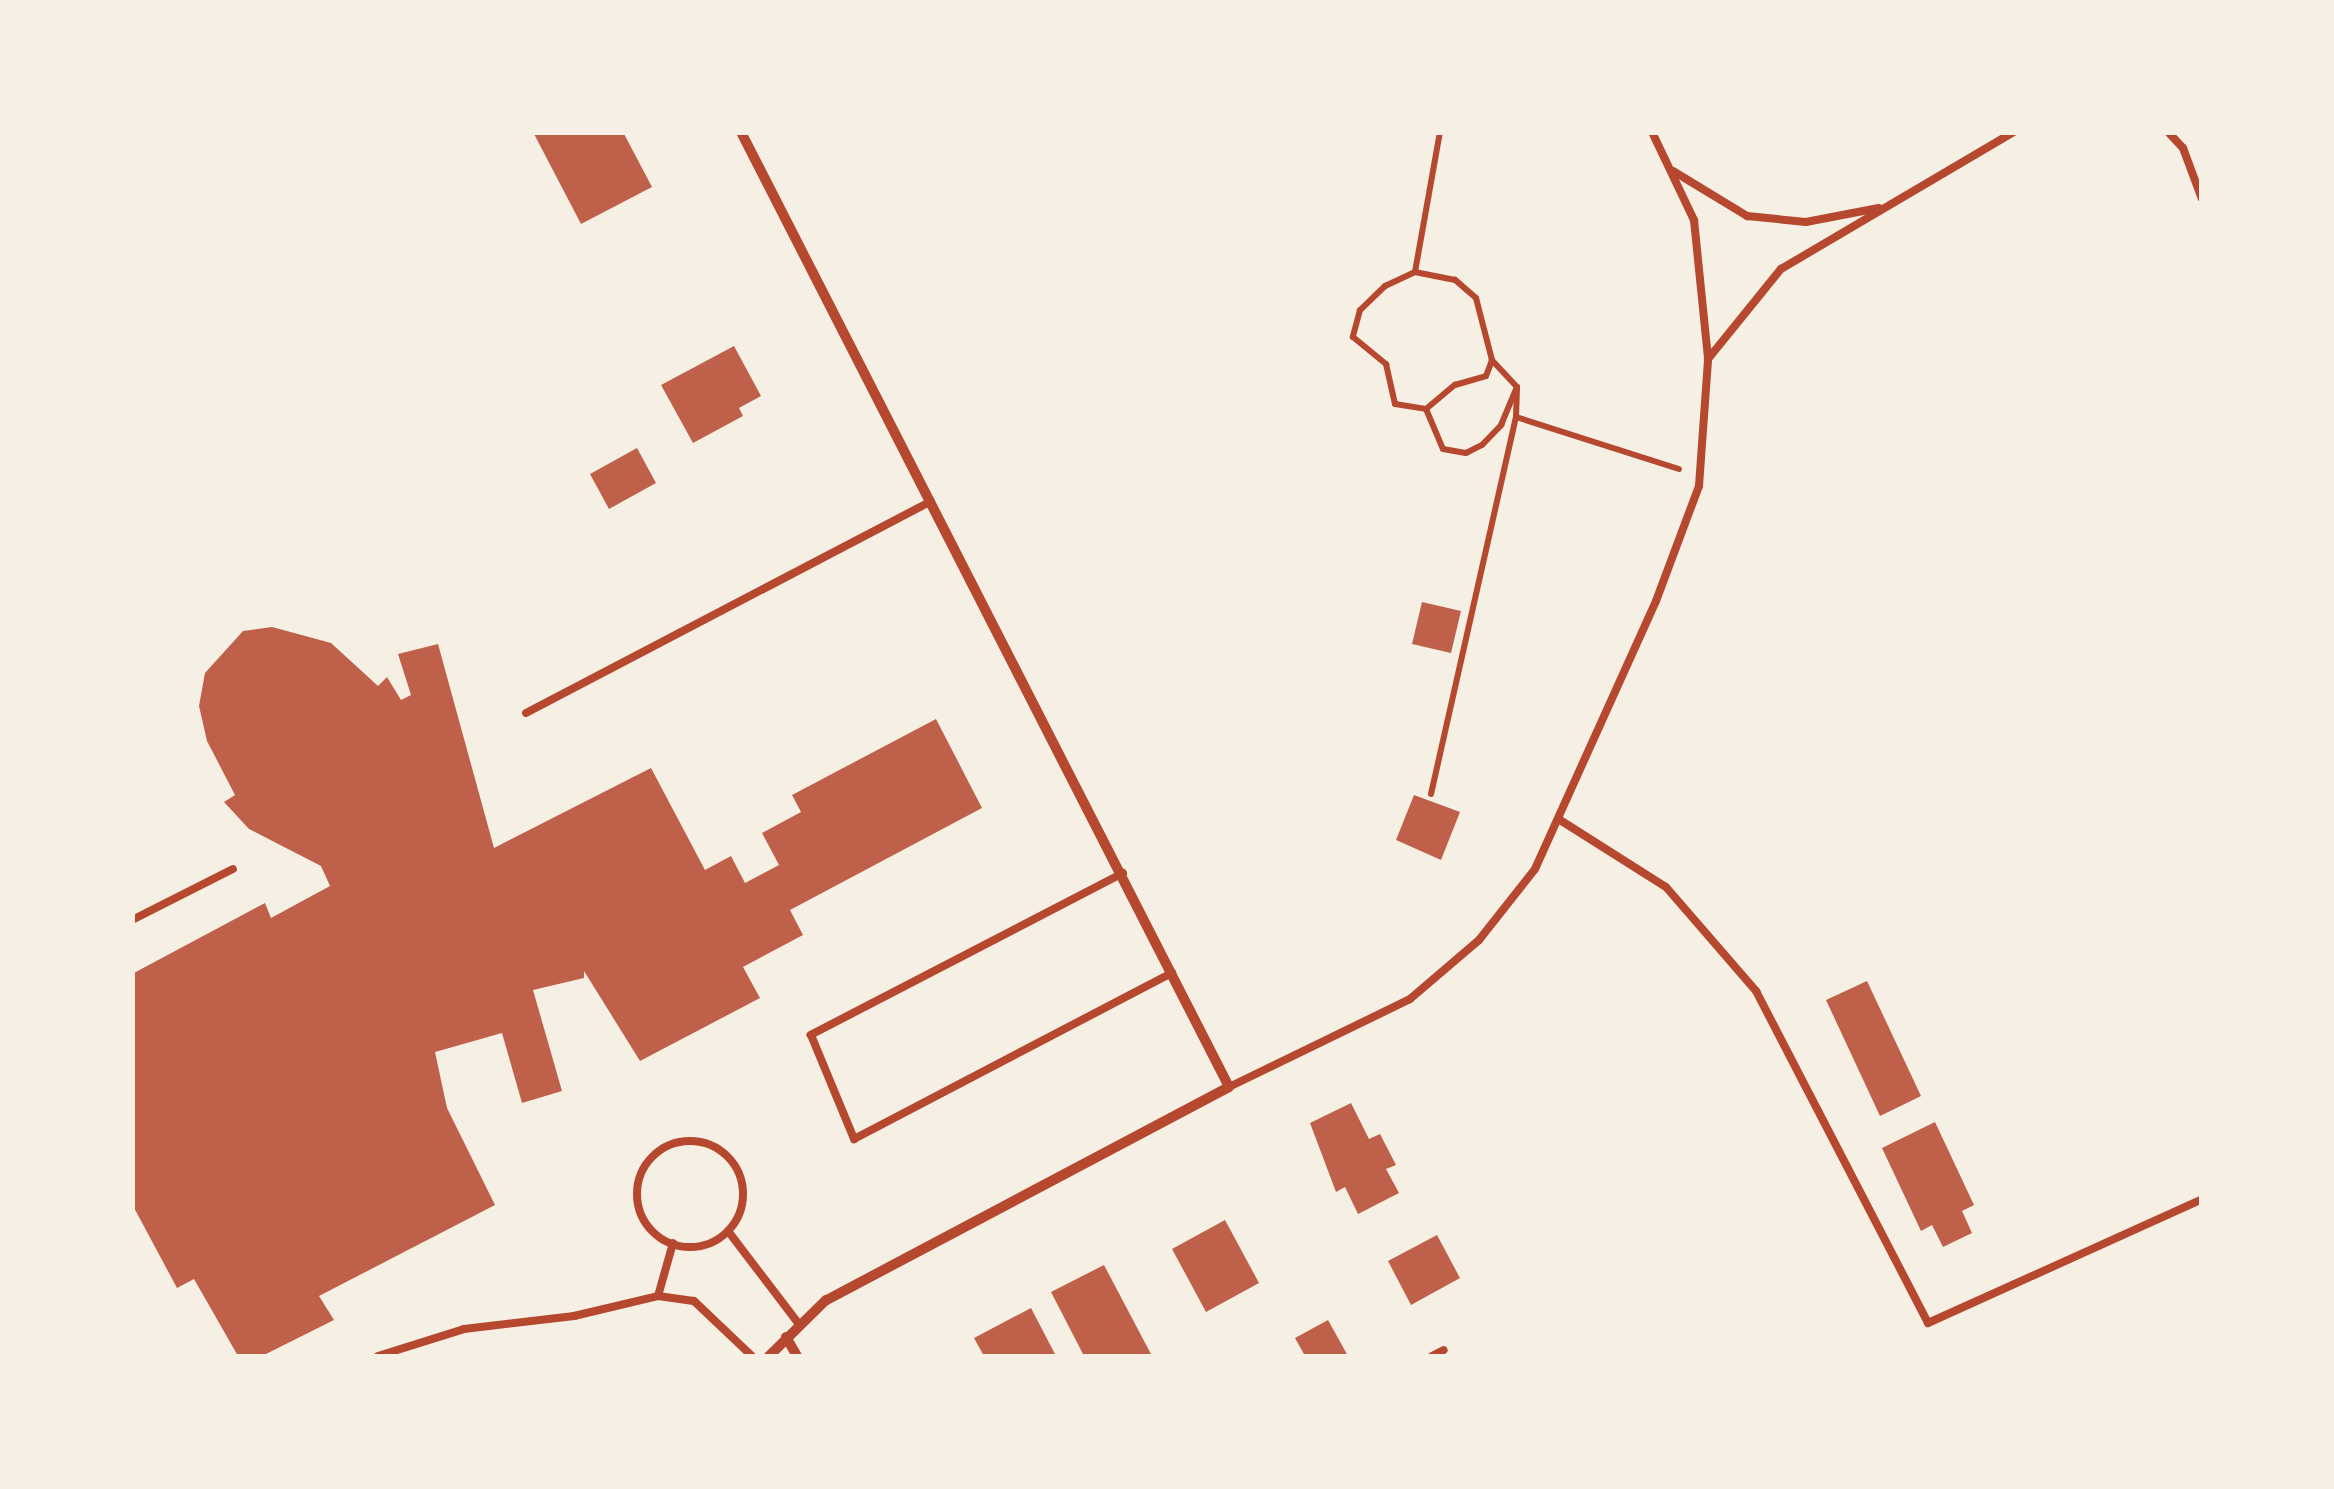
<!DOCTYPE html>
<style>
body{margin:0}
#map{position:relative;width:2334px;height:1489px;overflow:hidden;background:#f6efe4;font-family:"Exo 2",sans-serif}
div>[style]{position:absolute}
.building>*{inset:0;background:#bf614a}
.path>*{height:6px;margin:-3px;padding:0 3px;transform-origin:3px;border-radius:3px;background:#b5482f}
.service>*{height:8px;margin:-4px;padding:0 4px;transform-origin:4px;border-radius:4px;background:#b5482f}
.service>.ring{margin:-4px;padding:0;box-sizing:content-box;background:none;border:8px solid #b5482f;border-radius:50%}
.minor>*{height:10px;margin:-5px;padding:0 5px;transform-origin:5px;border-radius:5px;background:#b5482f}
span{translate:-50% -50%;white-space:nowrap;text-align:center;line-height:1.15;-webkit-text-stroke:8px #f6efe4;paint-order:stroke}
.frame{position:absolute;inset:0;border:135px solid #f6efe4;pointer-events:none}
</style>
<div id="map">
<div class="building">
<div style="clip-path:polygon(533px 132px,623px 132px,652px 187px,581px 224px)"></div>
<div style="clip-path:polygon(734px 346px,761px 396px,739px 408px,743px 416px,693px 443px,661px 385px)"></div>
<div style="clip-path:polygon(637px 448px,656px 483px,609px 509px,590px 474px)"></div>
<div style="clip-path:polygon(1422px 602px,1461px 611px,1451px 653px,1412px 644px)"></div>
<div style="clip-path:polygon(272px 627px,331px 643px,378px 686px,387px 677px,401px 700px,411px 695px,398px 654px,438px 644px,494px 848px,651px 768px,705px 870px,731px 856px,745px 883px,779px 865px,762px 833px,801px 812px,792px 795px,936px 719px,982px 808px,790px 910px,803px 935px,743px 967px,760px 998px,640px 1061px,584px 971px,584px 978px,533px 990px,562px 1091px,522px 1103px,502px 1033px,435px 1052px,447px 1108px,495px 1205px,319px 1296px,334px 1320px,262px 1356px,238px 1356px,194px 1279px,177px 1288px,132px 1204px,132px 974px,265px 903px,271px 918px,330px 886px,321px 866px,249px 829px,224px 802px,235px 795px,207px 741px,199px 706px,205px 673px,243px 631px)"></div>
<div style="clip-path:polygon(1414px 795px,1460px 812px,1441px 860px,1396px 840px)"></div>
<div style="clip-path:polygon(1867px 981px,1921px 1096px,1880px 1116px,1826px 1000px)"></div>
<div style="clip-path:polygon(1351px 1103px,1369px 1139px,1380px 1134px,1396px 1165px,1386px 1169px,1399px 1193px,1358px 1214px,1345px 1187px,1336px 1192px,1310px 1123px)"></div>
<div style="clip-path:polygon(1935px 1122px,1974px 1205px,1962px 1211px,1972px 1233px,1943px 1247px,1932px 1225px,1921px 1231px,1882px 1148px)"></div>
<div style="clip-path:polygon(1225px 1220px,1259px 1283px,1206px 1312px,1172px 1249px)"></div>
<div style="clip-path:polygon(1437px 1235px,1460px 1278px,1411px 1305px,1388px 1261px)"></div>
<div style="clip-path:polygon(1104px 1265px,1152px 1356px,1084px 1356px,1051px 1292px)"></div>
<div style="clip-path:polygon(1031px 1308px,1056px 1356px,984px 1356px,974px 1338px)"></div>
<div style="clip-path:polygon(1328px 1320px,1348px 1356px,1305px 1356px,1295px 1338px)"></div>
</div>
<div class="path">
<div style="left:1415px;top:272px;width:142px;rotate:-79.9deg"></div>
<div style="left:1426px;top:409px;width:38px;rotate:-40deg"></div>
<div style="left:1455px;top:385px;width:32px;rotate:-16deg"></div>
<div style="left:1486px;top:376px;width:17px;rotate:-69deg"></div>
<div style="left:1516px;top:417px;width:30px;rotate:-88deg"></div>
<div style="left:1517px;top:387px;width:37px;rotate:-133deg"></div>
<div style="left:1492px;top:360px;width:64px;rotate:-104.5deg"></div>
<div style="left:1476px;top:298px;width:28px;rotate:-139deg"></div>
<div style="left:1455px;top:280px;width:41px;rotate:-168.7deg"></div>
<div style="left:1415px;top:272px;width:33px;rotate:155deg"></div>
<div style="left:1385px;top:286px;width:35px;rotate:136deg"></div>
<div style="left:1360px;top:310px;width:28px;rotate:105deg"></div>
<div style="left:1353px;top:337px;width:43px;rotate:39.3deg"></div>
<div style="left:1386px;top:364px;width:41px;rotate:77.3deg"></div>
<div style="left:1395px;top:404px;width:31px;rotate:9deg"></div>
<div style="left:1426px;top:409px;width:43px;rotate:67deg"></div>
<div style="left:1443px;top:449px;width:23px;rotate:10deg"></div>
<div style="left:1466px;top:453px;width:18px;rotate:-27deg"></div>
<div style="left:1482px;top:445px;width:28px;rotate:-46deg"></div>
<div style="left:1501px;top:425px;width:41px;rotate:-67.2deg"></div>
<div style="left:1431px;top:794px;width:386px;rotate:-77.3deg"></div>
<div style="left:1516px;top:417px;width:171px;rotate:17.7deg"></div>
</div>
<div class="service">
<div style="left:1652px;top:132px;width:98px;rotate:64.5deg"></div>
<div style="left:1694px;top:220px;width:140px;rotate:84.2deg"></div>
<div style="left:2168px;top:132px;width:22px;rotate:47deg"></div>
<div style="left:2183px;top:148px;width:54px;rotate:69.6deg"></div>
<div style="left:1673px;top:171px;width:87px;rotate:31.3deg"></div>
<div style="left:1747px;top:216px;width:59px;rotate:5.8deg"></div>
<div style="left:1806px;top:222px;width:74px;rotate:-10.9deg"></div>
<div style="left:526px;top:713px;width:457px;rotate:-27.6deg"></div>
<div style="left:1560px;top:820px;width:125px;rotate:32.3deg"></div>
<div style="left:1666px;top:887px;width:138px;rotate:49.1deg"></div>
<div style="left:1756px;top:991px;width:374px;rotate:62.6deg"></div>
<div style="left:1928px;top:1323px;width:301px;rotate:-24.3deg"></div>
<div style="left:1123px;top:873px;width:352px;rotate:152.6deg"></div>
<div style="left:811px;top:1035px;width:113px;rotate:67.5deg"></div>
<div style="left:854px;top:1139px;width:359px;rotate:-27.6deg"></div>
<div style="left:132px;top:920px;width:113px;rotate:-26.8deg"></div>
<div style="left:1229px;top:1087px;width:201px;rotate:-25.9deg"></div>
<div style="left:1410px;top:999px;width:91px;rotate:-40.5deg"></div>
<div style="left:1479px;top:940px;width:90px;rotate:-51.7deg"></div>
<div style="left:1535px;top:869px;width:294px;rotate:-65.7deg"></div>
<div style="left:1656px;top:601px;width:123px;rotate:-69.5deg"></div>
<div style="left:1699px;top:486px;width:127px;rotate:-85.9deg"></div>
<div style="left:1708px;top:359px;width:116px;rotate:-51deg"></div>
<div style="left:1781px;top:269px;width:270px;rotate:-30.5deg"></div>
<div class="ring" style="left:637px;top:1141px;width:98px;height:98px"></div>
<div style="left:728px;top:1231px;width:116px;rotate:52.7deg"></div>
<div style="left:658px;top:1296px;width:36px;rotate:8deg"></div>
<div style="left:694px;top:1301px;width:80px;rotate:43.5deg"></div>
<div style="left:378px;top:1356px;width:90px;rotate:-17.4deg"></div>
<div style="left:464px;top:1329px;width:111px;rotate:-6.7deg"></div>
<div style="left:574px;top:1316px;width:86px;rotate:-13.4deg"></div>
<div style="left:658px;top:1296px;width:55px;rotate:-74.2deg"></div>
<div style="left:1432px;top:1356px;width:13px;rotate:-27deg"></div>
</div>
<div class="minor">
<div style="left:741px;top:132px;width:1072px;rotate:62.93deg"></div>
<div style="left:1229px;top:1087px;width:456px;rotate:152.1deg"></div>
<div style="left:826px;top:1300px;width:80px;rotate:135.5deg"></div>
<div style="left:786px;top:1337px;width:22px;rotate:60deg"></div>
</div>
<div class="frame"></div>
</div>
